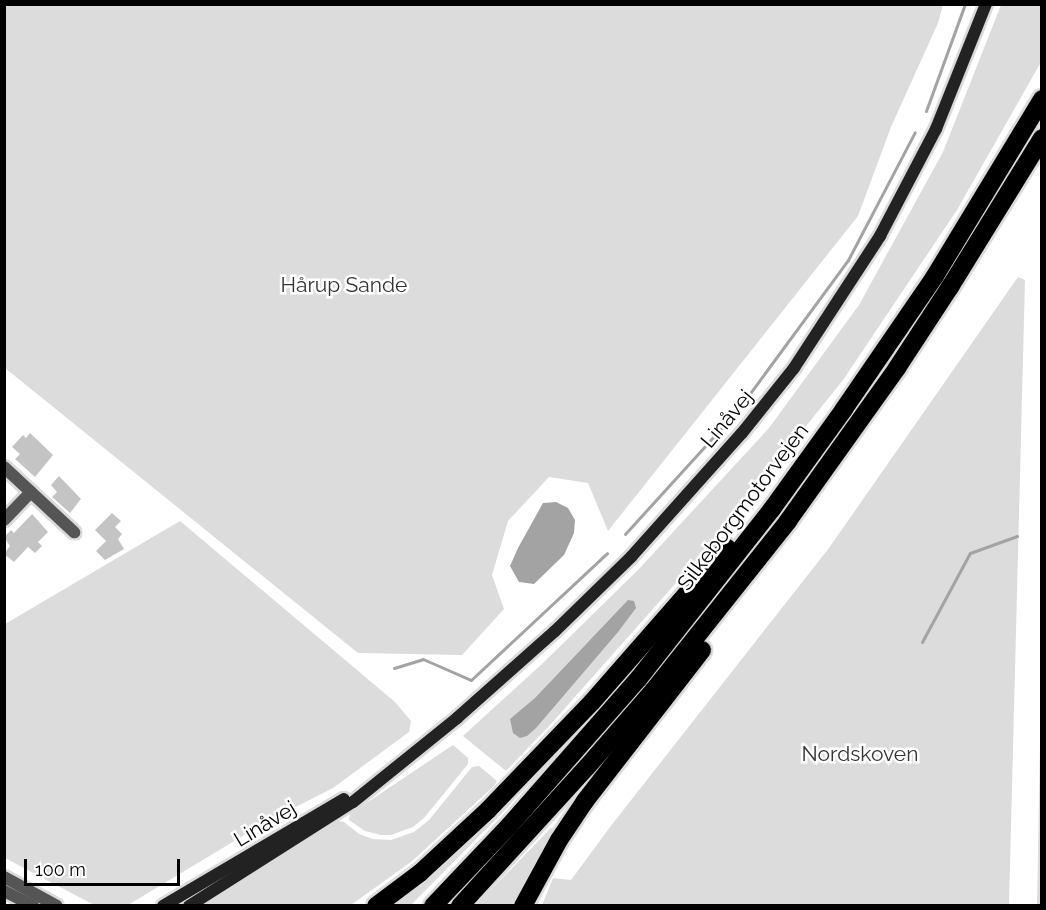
<!DOCTYPE html>
<meta charset="utf-8">
<style>
body{margin:0}
#map{position:relative;width:1046px;height:910px;overflow:hidden;background:#fff;font-family:Raleway,sans-serif}
div>[style]{position:absolute}
.green>*{inset:0;background:#dcdcdc}
.water>*{inset:0;background:#a3a3a3}
.stream>*{height:3px;margin:-1.5px;padding:0 1.5px;transform-origin:1.5px;border-radius:1.5px;background:#a3a3a3}
.building>*{inset:0;background:#c4c4c4}
.roads{filter:drop-shadow(2px 0 #dbdbdb) drop-shadow(-2px 0 #dbdbdb) drop-shadow(0 2px #dbdbdb) drop-shadow(0 -2px #dbdbdb)}
.minor>*{height:12px;margin:-6px;padding:0 6px;transform-origin:6px;border-radius:6px;background:#555}
.tertiary>*{height:12px;margin:-6px;padding:0 6px;transform-origin:6px;border-radius:6px;background:#555}
.secondary>*{height:12px;margin:-6px;padding:0 6px;transform-origin:6px;border-radius:6px;background:#222}
.motorway>*{height:18px;margin:-9px;padding:0 9px;transform-origin:9px;border-radius:9px;background:#000}
span{translate:-50% -50%;white-space:nowrap;text-align:center;line-height:1.15;-webkit-text-stroke:5px #fff;paint-order:stroke}
.park-label{font-size:21px;color:#333}
.street-label{font-size:21px;color:#000}
.frame{position:absolute;inset:0;border:6px solid #000;pointer-events:none}
.scale{position:absolute;left:24px;top:859px;width:156px;height:27px;box-sizing:border-box;border:3px solid #000;border-top:0;padding-left:8px;font-size:18px;line-height:21px;white-space:nowrap;color:#000;-webkit-text-stroke:4px #fff;paint-order:stroke}
</style>
<div id="map">
<div class="green">
<div style="clip-path:polygon(4px 5px,5px 4px,943px 5px,938px 23px,891px 127px,858px 216px,608px 531px,588px 483px,549px 477px,508px 521px,492px 575px,504px 609px,462px 655px,358px 653px,5px 368px)"></div>
<div style="clip-path:polygon(1001px 5px,1041px 5px,1041px 62px,957px 210px,843px 380px,722px 531px,550px 725px,506px 771px,463px 736px,543px 663px,639px 569px,769px 428px,859px 305px,943px 152px)"></div>
<div style="clip-path:polygon(1018px 277px,1025px 280px,1009px 905px,542px 905px,553px 878px,571px 880px,610px 827px,829px 548px)"></div>
<div style="clip-path:polygon(180px 521px,395px 702px,411px 721px,409px 732px,333px 788px,266px 822px,128px 905px,94px 905px,5px 858px,5px 624px)"></div>
<div style="clip-path:polygon(1041px 691px,1042px 905px,1037px 906px,1037px 905px)"></div>
<div style="clip-path:polygon(453px 745px,468px 758px,468px 764px,424px 818px,413px 827px,391px 835px,381px 835px,365px 831px,349px 820px,350px 814px)"></div>
<div style="clip-path:polygon(479px 766px,497px 781px,494px 786px,411px 862px,351px 905px,206px 905px,338px 821px,344px 822px,359px 834px,373px 839px,391px 840px,414px 832px,429px 820px,472px 767px)"></div>
<div style="clip-path:polygon(508px 800px,511px 804px,411px 905px,392px 906px)"></div>
<div style="clip-path:polygon(551px 828px,556px 834px,514px 905px,475px 906px)"></div>
</div>
<div class="water">
<div style="clip-path:polygon(556px 502px,568px 508px,575px 520px,574px 533px,564px 555px,534px 584px,519px 582px,510px 566px,518px 548px,543px 503px)"></div>
<div style="clip-path:polygon(628px 600px,634px 601px,636px 608px,618px 632px,536px 728px,527px 736px,520px 738px,513px 733px,510px 719px,535px 698px)"></div>
</div>
<div class="stream">
<div style="left:926px;top:111px;width:114px;rotate:-70deg"></div>
<div style="left:625px;top:534px;width:166px;rotate:-47.7deg"></div>
<div style="left:737px;top:411px;width:187px;rotate:-53.7deg"></div>
<div style="left:848px;top:260px;width:144px;rotate:-62.4deg"></div>
<div style="left:922px;top:642px;width:101px;rotate:-61.7deg"></div>
<div style="left:970px;top:553px;width:50px;rotate:-19.9deg"></div>
<div style="left:394px;top:668px;width:30px;rotate:-17deg"></div>
<div style="left:423px;top:659px;width:52px;rotate:23.6deg"></div>
<div style="left:471px;top:680px;width:186px;rotate:-43deg"></div>
</div>
<div class="building">
<div style="clip-path:polygon(30px 433px,53px 455px,35px 477px,15px 459px,20px 454px,12px 447px,23px 435px,26px 438px)"></div>
<div style="clip-path:polygon(59px 476px,81px 499px,70px 513px,52px 497px,57px 492px,51px 485px)"></div>
<div style="clip-path:polygon(112px 513px,121px 521px,115px 527px,122px 534px,118px 539px,124px 549px,105px 560px,96px 551px,106px 541px,95px 530px)"></div>
<div style="clip-path:polygon(32px 514px,48px 532px,38px 542px,42px 546px,35px 553px,28px 547px,14px 562px,4px 554px,10px 546px,4px 537px,11px 530px,14px 533px)"></div>
</div>
<div class="roads">
<div class="minor">
<div style="left:4px;top:467px;width:96px;rotate:42.9deg"></div>
<div style="left:4px;top:520px;width:39px;rotate:-46deg"></div>
</div>
<div class="tertiary">
<div style="left:4px;top:877px;width:60px;rotate:28.7deg"></div>
<div style="left:4px;top:891px;width:33px;rotate:27deg"></div>
</div>
<div class="secondary">
<div style="left:163px;top:906px;width:210px;rotate:-30.6deg"></div>
<div style="left:189px;top:906px;width:194px;rotate:-32.4deg"></div>
<div style="left:353px;top:802px;width:134px;rotate:-38.9deg"></div>
<div style="left:457px;top:718px;width:131px;rotate:-41.6deg"></div>
<div style="left:555px;top:631px;width:106px;rotate:-44.2deg"></div>
<div style="left:631px;top:557px;width:166px;rotate:-48.2deg"></div>
<div style="left:742px;top:433px;width:83px;rotate:-51.3deg"></div>
<div style="left:794px;top:368px;width:158px;rotate:-56.9deg"></div>
<div style="left:880px;top:236px;width:121px;rotate:-62.4deg"></div>
<div style="left:936px;top:129px;width:135px;rotate:-68.2deg"></div>
</div>
<div class="motorway">
<div style="left:376px;top:906px;width:55px;rotate:-36.9deg"></div>
<div style="left:420px;top:873px;width:93px;rotate:-42.8deg"></div>
<div style="left:488px;top:810px;width:150px;rotate:-46.1deg"></div>
<div style="left:592px;top:702px;width:205px;rotate:-48.8deg"></div>
<div style="left:433px;top:906px;width:110px;rotate:-46.5deg"></div>
<div style="left:509px;top:826px;width:197px;rotate:-48.7deg"></div>
<div style="left:639px;top:678px;width:215px;rotate:-51.8deg"></div>
<div style="left:772px;top:509px;width:123px;rotate:-54.2deg"></div>
<div style="left:844px;top:409px;width:161px;rotate:-55.6deg"></div>
<div style="left:935px;top:276px;width:207px;rotate:-58.8deg"></div>
<div style="left:460px;top:906px;width:188px;rotate:-47.6deg"></div>
<div style="left:587px;top:767px;width:101px;rotate:-49deg"></div>
<div style="left:653px;top:691px;width:217px;rotate:-51.5deg"></div>
<div style="left:788px;top:521px;width:188px;rotate:-54.5deg"></div>
<div style="left:897px;top:368px;width:97px;rotate:-56.8deg"></div>
<div style="left:950px;top:287px;width:175px;rotate:-58.3deg"></div>
<div style="left:523px;top:906px;width:75px;rotate:-61.4deg"></div>
<div style="left:559px;top:840px;width:47px;rotate:-56.3deg"></div>
<div style="left:585px;top:801px;width:191px;rotate:-52.2deg"></div>
</div>
</div>
<div class="park-label">
<span style="left:344px;top:285px">Hårup Sande</span>
<span style="left:860px;top:754px">Nordskoven</span>
</div>
<div class="street-label">
<span style="left:727px;top:419px;rotate:-50deg">Linåvej</span>
<span style="left:743px;top:507px;rotate:-53deg">Silkeborgmotorvejen</span>
<span style="left:265px;top:824px;rotate:-31deg">Linåvej</span>
</div>
<div class="frame"></div>
<div class="scale">100 m</div>
</div>
